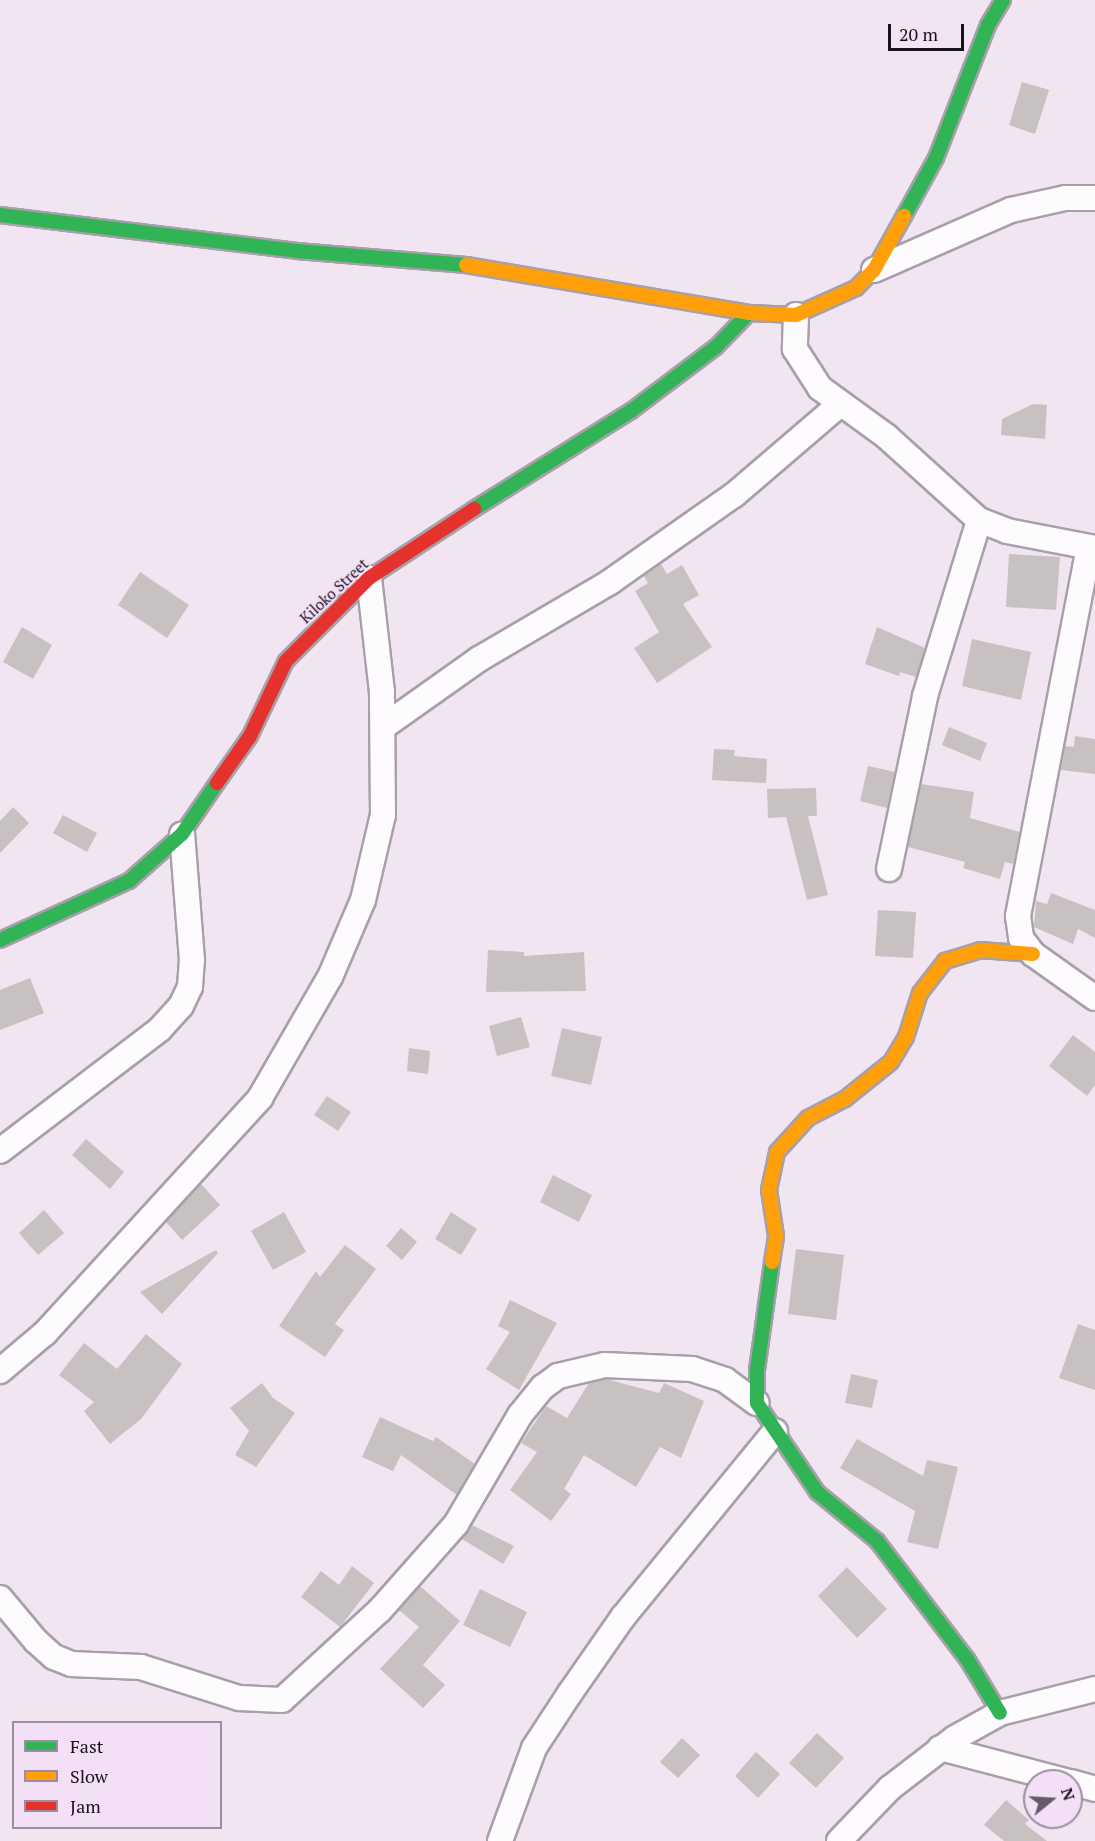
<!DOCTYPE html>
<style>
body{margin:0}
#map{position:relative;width:1095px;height:1841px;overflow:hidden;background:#f0e5f1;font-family:"PT Serif",serif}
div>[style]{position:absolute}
.building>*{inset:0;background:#c8c1c2}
.roads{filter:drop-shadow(2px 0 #a8a0a9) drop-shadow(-2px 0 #a8a0a9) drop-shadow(0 2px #a8a0a9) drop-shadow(0 -2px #a8a0a9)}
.street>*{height:24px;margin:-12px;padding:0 12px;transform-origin:12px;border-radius:12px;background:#fdfbfd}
.fast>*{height:14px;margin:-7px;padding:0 7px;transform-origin:7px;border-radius:7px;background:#30b455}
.slow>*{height:14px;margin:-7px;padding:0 7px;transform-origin:7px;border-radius:7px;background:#ff9f0a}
.jam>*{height:14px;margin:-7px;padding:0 7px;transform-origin:7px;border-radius:7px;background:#e5322d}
span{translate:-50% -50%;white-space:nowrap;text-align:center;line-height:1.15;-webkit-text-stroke:4.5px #f4e0f6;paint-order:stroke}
.street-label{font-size:15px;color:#181219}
.legend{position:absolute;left:12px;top:1721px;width:210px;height:108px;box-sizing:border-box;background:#f4e0f6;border:2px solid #9c8e9e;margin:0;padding:8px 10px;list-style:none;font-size:18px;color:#181219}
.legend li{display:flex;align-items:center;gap:12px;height:30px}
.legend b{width:30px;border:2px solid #9c8e9e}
.north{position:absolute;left:1023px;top:1769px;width:60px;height:60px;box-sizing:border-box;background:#f4e0f6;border:2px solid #9c8e9e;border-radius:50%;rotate:72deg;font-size:16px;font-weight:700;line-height:24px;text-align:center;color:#181219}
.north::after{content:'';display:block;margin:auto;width:21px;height:27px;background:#645c65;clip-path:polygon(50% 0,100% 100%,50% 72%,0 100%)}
.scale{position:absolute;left:888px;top:24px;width:76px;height:27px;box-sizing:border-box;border:3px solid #181219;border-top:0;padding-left:8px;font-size:18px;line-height:21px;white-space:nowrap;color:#181219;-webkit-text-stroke:4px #f4e0f6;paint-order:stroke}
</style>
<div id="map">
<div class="building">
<div style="clip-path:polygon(1022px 82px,1049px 90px,1035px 134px,1009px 125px)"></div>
<div style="clip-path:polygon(1033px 404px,1047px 405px,1045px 439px,1001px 435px,1002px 419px)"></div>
<div style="clip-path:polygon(1009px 554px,1060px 557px,1056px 610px,1006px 607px)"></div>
<div style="clip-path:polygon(661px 564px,667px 574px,682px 565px,699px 595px,683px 604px,712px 647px,657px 683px,634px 648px,659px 632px,635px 591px,648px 583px,644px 576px)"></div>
<div style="clip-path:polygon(140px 572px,189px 605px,167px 638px,118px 605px)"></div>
<div style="clip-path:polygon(22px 627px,52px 645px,33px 679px,3px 662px)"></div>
<div style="clip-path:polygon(877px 627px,925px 648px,916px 677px,900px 672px,899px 676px,865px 664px)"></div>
<div style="clip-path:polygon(972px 639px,1031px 652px,1021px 700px,962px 686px)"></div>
<div style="clip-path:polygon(949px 727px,987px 743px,980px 761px,942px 745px)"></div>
<div style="clip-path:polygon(1075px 736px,1095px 739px,1095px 774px,1061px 770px,1065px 746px,1074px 747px)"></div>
<div style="clip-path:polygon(714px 749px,735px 750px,734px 756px,767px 759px,766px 783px,712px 780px)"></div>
<div style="clip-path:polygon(868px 766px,895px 772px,887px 808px,860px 801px)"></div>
<div style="clip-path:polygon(921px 784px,974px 792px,970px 818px,1020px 832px,1013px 864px,1005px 862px,1000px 879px,963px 868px,965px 862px,908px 847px)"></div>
<div style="clip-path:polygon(816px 788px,817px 816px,808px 816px,828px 895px,807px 900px,786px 817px,768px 818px,767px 789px)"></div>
<div style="clip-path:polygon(13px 807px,29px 823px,0 853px,0 821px)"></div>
<div style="clip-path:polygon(63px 815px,97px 833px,87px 852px,53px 833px)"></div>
<div style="clip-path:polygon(1051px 893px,1095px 910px,1095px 938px,1078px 929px,1073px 944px,1034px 927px,1036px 901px,1047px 904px)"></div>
<div style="clip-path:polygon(878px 910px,916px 912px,913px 958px,875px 956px)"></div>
<div style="clip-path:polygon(488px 950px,524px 952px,524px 956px,584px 952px,586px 991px,486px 992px)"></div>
<div style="clip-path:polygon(30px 978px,44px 1013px,0 1030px,0 990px)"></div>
<div style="clip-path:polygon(521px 1017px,530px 1047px,497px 1056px,489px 1026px)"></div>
<div style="clip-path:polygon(562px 1028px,602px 1037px,591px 1085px,551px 1076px)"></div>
<div style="clip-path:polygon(1073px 1035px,1095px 1052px,1095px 1085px,1087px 1096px,1049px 1066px)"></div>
<div style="clip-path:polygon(409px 1048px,430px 1051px,428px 1074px,407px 1071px)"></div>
<div style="clip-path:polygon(327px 1096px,351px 1112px,338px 1131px,314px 1115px)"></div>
<div style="clip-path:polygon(86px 1139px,124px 1172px,110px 1189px,72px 1155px)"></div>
<div style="clip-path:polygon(553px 1175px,592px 1195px,579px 1222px,540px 1202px)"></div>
<div style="clip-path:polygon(201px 1184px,220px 1205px,182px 1240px,166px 1222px)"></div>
<div style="clip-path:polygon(44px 1210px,64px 1233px,38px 1255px,19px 1233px)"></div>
<div style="clip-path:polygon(284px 1212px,306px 1252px,273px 1270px,251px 1231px)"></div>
<div style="clip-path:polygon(451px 1212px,477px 1229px,461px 1255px,435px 1239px)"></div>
<div style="clip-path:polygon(401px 1228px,417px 1242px,402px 1260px,386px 1246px)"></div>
<div style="clip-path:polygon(345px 1245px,376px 1269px,335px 1324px,344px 1330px,325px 1357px,279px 1326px,316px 1271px,320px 1277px)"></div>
<div style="clip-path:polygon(796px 1249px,844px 1255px,836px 1320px,788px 1314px)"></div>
<div style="clip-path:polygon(216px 1250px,218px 1253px,162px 1314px,140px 1292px)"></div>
<div style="clip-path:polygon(510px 1300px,557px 1323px,519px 1390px,486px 1369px,510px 1332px,498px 1326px)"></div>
<div style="clip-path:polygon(1078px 1324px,1095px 1330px,1095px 1390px,1059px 1378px)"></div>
<div style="clip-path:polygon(146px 1334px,182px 1364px,141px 1419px,110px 1444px,84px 1411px,94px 1402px,59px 1375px,84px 1343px,117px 1369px)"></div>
<div style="clip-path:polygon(851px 1374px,878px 1380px,872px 1408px,845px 1403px)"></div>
<div style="clip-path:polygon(606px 1379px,659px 1393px,664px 1383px,704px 1401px,681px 1458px,660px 1447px,636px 1487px,584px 1455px,564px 1489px,571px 1494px,551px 1521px,510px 1490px,537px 1452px,521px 1443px,546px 1406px,567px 1418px,589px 1383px)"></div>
<div style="clip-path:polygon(262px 1383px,273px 1398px,295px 1413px,256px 1467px,235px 1455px,249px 1431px,230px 1408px)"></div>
<div style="clip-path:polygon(380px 1417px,433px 1441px,436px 1437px,475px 1464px,457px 1495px,401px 1455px,393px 1471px,362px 1457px)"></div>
<div style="clip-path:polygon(857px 1439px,923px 1476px,927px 1460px,958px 1467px,938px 1549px,907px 1542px,915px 1511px,840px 1468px)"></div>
<div style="clip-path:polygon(472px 1525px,514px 1546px,503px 1564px,462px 1539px)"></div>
<div style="clip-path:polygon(352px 1566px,374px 1583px,340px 1627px,301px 1597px,321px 1571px,339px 1585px)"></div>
<div style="clip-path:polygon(847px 1567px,887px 1609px,857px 1638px,818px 1596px)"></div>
<div style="clip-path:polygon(420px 1586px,460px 1621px,423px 1665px,445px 1685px,423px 1708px,380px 1669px,419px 1627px,399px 1610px)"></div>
<div style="clip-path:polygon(480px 1589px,527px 1612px,510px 1647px,463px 1625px)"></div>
<div style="clip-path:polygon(817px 1733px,844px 1758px,816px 1788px,789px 1763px)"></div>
<div style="clip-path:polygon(682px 1738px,700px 1755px,678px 1778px,660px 1762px)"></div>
<div style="clip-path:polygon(756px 1752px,780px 1774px,758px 1798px,735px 1776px)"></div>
<div style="clip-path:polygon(1006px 1800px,1029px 1820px,1025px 1824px,1047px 1841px,1004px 1841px,984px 1825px)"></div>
</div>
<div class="roads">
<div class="street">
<div style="left:874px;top:270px;width:150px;rotate:-23.7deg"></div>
<div style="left:1011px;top:210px;width:55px;rotate:-12.5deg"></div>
<div style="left:1065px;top:198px;width:30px"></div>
<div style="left:796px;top:315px;width:34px;rotate:92deg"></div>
<div style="left:795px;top:349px;width:46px;rotate:57.3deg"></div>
<div style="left:820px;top:388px;width:82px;rotate:36deg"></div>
<div style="left:886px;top:436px;width:125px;rotate:42.1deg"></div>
<div style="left:979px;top:520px;width:30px;rotate:21deg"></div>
<div style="left:1007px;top:531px;width:90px;rotate:10.9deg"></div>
<div style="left:1089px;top:547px;width:376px;rotate:100.9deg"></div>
<div style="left:1018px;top:916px;width:22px;rotate:82deg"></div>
<div style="left:1021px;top:938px;width:20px;rotate:53deg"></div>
<div style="left:1033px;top:954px;width:76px;rotate:35.4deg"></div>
<div style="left:383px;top:727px;width:118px;rotate:-35.3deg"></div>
<div style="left:479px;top:659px;width:152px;rotate:-30.4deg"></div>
<div style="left:610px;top:582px;width:151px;rotate:-35.1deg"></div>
<div style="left:734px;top:495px;width:140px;rotate:-40.6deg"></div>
<div style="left:889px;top:869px;width:177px;rotate:-78.2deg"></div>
<div style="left:925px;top:696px;width:184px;rotate:-72.9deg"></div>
<div style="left:0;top:1151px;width:201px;rotate:-37.3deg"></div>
<div style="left:160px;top:1029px;width:31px;rotate:-48deg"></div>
<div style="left:181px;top:1006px;width:21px;rotate:-65deg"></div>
<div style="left:190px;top:987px;width:27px;rotate:-86deg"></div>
<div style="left:192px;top:960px;width:126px;rotate:-94.5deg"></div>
<div style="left:0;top:1371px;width:59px;rotate:-40.2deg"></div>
<div style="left:45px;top:1333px;width:319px;rotate:-47.5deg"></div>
<div style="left:260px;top:1098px;width:140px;rotate:-60deg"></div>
<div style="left:330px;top:977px;width:84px;rotate:-66.8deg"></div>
<div style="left:363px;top:900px;width:87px;rotate:-76.8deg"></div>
<div style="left:383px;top:815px;width:123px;rotate:-90.5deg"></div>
<div style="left:382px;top:692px;width:115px;rotate:-96.5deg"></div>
<div style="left:0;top:1598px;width:56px;rotate:50.1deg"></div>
<div style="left:36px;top:1641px;width:24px;rotate:42deg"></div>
<div style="left:54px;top:1657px;width:18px;rotate:22deg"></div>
<div style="left:71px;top:1664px;width:70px;rotate:2.5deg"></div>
<div style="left:141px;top:1667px;width:103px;rotate:17.6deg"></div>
<div style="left:239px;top:1698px;width:43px;rotate:2.7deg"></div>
<div style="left:282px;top:1700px;width:133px;rotate:-42.6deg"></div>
<div style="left:380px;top:1610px;width:115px;rotate:-48.5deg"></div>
<div style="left:456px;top:1524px;width:126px;rotate:-59.6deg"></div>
<div style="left:520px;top:1415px;width:36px;rotate:-51deg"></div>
<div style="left:543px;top:1387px;width:19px;rotate:-36deg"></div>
<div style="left:558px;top:1376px;width:48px;rotate:-13.2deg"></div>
<div style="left:605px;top:1365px;width:87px;rotate:2.6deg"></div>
<div style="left:692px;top:1369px;width:35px;rotate:18deg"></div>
<div style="left:725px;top:1380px;width:39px;rotate:36deg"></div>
<div style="left:940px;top:1748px;width:130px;rotate:14.7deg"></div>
<div style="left:1071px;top:1782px;width:25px;rotate:16deg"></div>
<div style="left:500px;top:1841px;width:99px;rotate:-69.9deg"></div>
<div style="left:534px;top:1748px;width:66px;rotate:-56.8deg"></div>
<div style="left:570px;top:1693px;width:93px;rotate:-55.1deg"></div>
<div style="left:623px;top:1617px;width:240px;rotate:-50.7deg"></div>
<div style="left:839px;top:1841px;width:74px;rotate:-46.1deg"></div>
<div style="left:890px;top:1788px;width:82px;rotate:-37.6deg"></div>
<div style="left:955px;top:1738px;width:51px;rotate:-29.1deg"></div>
<div style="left:1000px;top:1713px;width:98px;rotate:-14.2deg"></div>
</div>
<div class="fast">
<div style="left:0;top:215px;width:299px;rotate:6.9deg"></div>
<div style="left:297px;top:251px;width:170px;rotate:4.7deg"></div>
<div style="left:904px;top:216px;width:66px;rotate:-61.1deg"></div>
<div style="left:936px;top:158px;width:143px;rotate:-68.6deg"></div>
<div style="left:988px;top:25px;width:29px;rotate:-59deg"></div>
<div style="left:474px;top:509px;width:185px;rotate:-32deg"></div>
<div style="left:631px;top:411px;width:106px;rotate:-37deg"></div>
<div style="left:716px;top:347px;width:47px;rotate:-45.9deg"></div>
<div style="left:0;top:940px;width:142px;rotate:-24.6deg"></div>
<div style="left:129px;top:881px;width:71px;rotate:-41.6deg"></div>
<div style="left:182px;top:834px;width:62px;rotate:-55.5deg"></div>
<div style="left:772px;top:1262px;width:109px;rotate:97.9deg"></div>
<div style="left:757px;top:1370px;width:33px;rotate:90deg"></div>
<div style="left:757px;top:1403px;width:107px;rotate:56deg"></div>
<div style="left:817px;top:1492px;width:77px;rotate:39.2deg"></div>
<div style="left:877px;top:1541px;width:148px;rotate:52.7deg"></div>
<div style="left:967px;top:1659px;width:63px;rotate:58.6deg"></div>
</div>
<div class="slow">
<div style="left:466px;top:265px;width:287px;rotate:9.6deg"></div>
<div style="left:749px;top:313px;width:47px;rotate:2.4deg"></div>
<div style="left:796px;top:315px;width:66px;rotate:-24.2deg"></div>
<div style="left:856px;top:288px;width:25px;rotate:-45deg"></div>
<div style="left:874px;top:270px;width:62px;rotate:-60.9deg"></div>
<div style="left:772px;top:1262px;width:26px;rotate:-81deg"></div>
<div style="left:776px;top:1236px;width:47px;rotate:-98.7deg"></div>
<div style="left:769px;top:1190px;width:39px;rotate:-78deg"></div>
<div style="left:777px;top:1152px;width:46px;rotate:-47.6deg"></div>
<div style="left:808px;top:1118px;width:42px;rotate:-27.2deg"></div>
<div style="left:845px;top:1099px;width:59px;rotate:-38.8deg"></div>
<div style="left:891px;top:1062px;width:29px;rotate:-59deg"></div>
<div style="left:906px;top:1037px;width:46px;rotate:-72.3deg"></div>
<div style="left:920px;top:993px;width:41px;rotate:-52deg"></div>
<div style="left:945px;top:961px;width:37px;rotate:-17deg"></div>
<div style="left:980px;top:950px;width:53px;rotate:4.3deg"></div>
</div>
<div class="jam">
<div style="left:217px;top:783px;width:57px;rotate:-54.9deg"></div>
<div style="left:250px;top:736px;width:83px;rotate:-64.4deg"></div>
<div style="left:286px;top:661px;width:117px;rotate:-45deg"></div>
<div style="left:369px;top:578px;width:126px;rotate:-33.3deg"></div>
</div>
</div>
<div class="street-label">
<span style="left:334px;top:591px;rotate:-43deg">Kiloko Street</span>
</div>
<ul class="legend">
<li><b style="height:8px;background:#30b455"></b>Fast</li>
<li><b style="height:8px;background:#ff9f0a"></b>Slow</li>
<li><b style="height:8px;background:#e5322d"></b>Jam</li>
</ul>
<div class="north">N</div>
<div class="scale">20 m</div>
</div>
